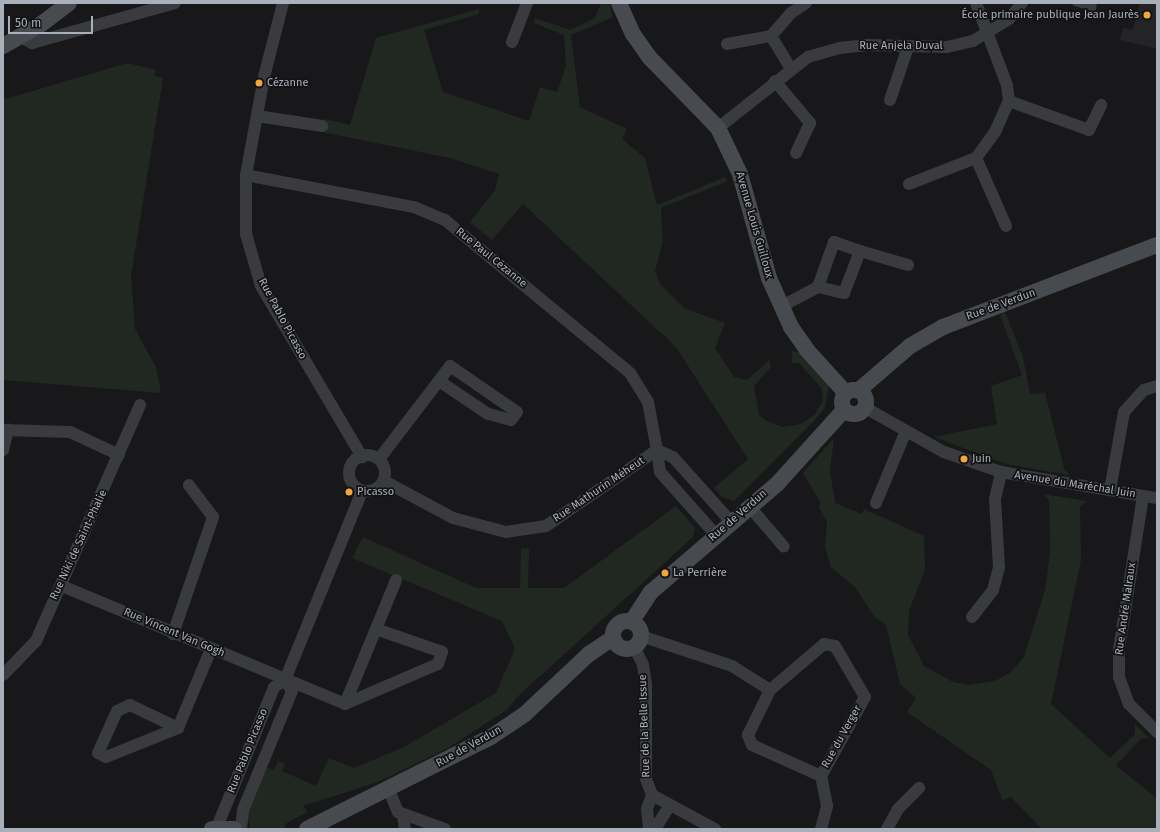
<!DOCTYPE html>
<meta charset="utf-8">
<style>
body{margin:0}
#map{position:relative;width:1160px;height:832px;overflow:hidden;background:#18181a;font-family:"Fira Sans",sans-serif}
div>[style]{position:absolute}
.built>*{inset:0;background:#242427}
.green>*{inset:0;background:#202821}
.lane>*{height:6px;margin:-3px;padding:0 3px;transform-origin:3px;border-radius:3px;background:#393b3f}
.street>*{height:12px;margin:-6px;padding:0 6px;transform-origin:6px;border-radius:6px;background:#393b3f}
.street>.ring{margin:-6px;padding:0;box-sizing:content-box;background:none;border:12px solid #393b3f;border-radius:50%}
.secondary>*{height:16px;margin:-8px;padding:0 8px;transform-origin:8px;border-radius:8px;background:#474a4f}
.secondary>.ring{margin:-8px;padding:0;box-sizing:content-box;background:none;border:16px solid #474a4f;border-radius:50%}
.dots>*{width:11px;height:11px;translate:-50% -50%;box-sizing:border-box;border:2px solid #131315;border-radius:50%}
span{translate:-50% -50%;white-space:nowrap;text-align:center;line-height:1.15;-webkit-text-stroke:3.5px #131315;paint-order:stroke}
.poi-label{font-size:11px;color:#aab0ba}
.right{translate:-100% -50%;text-align:right}
.left{translate:0 -50%;text-align:left}
.street-label{font-size:11px;color:#aab0ba}
.frame{position:absolute;inset:0;border:4px solid #aab0ba;pointer-events:none}
.scale{position:absolute;left:8px;top:16px;width:85px;height:18px;box-sizing:border-box;border:2px solid #aab0ba;border-top:0;padding-left:5px;font-size:12px;line-height:14px;white-space:nowrap;color:#aab0ba;-webkit-text-stroke:3px #131315;paint-order:stroke}
</style>
<div id="map">
<div class="built">
<div style="clip-path:polygon(1140px 3px,1157px 3px,1157px 49px,1120px 40px,1123px 28px,1133px 30px)"></div>
</div>
<div class="green">
<div style="clip-path:polygon(601px 3px,609px 3px,613px 17px,571px 35px,580px 107px,627px 129px,622px 139px,645px 158px,657px 205px,725px 177px,728px 181px,661px 208px,663px 241px,655px 271px,660px 284px,684px 308px,725px 323px,715px 348px,734px 377px,747px 380px,769px 360px,771px 367px,754px 386px,759px 415px,765px 420px,783px 427px,801px 424px,814px 415px,823px 401px,822px 389px,799px 363px,792px 363px,792px 351px,803px 353px,829px 385px,825px 407px,815px 420px,734px 501px,722px 497px,714px 488px,748px 459px,676px 347px,523px 204px,492px 240px,470px 222px,495px 190px,499px 174px,450px 158px,322px 132px,325px 119px,350px 125px,376px 38px,479px 9px,479px 14px,424px 30px,443px 92px,529px 121px,540px 87px,557px 92px,566px 66px,564px 35px,534px 23px,535px 18px,570px 30px,595px 18px)"></div>
<div style="clip-path:polygon(128px 63px,155px 70px,155px 76px,163px 78px,131px 276px,135px 329px,156px 367px,161px 393px,3px 380px,3px 93px,5px 99px)"></div>
<div style="clip-path:polygon(1005px 312px,1023px 357px,1030px 394px,1045px 393px,1064px 468px,1069px 475px,1006px 464px,934px 437px,997px 424px,991px 386px,1022px 375px,1000px 315px)"></div>
<div style="clip-path:polygon(834px 438px,830px 471px,835px 503px,862px 514px,864px 509px,924px 536px,925px 569px,909px 611px,908px 635px,924px 666px,953px 682px,968px 685px,995px 681px,1010px 673px,1024px 657px,1045px 590px,1050px 552px,1049px 500px,1043px 494px,1087px 501px,1080px 507px,1081px 560px,1051px 704px,1110px 758px,1135px 734px,1135px 724px,1149px 738px,1142px 738px,1116px 765px,1157px 799px,1157px 829px,1042px 829px,1011px 797px,1002px 800px,991px 770px,907px 712px,916px 698px,900px 684px,886px 625px,874px 616px,855px 587px,831px 567px,825px 547px,827px 522px,819px 508px,820px 502px,803px 473px)"></div>
<div style="clip-path:polygon(676px 506px,695px 528px,693px 537px,516px 698px,508px 709px,448px 748px,378px 782px,303px 806px,308px 812px,285px 824px,285px 829px,250px 828px,247px 813px,265px 767px,274px 770px,278px 761px,285px 764px,282px 771px,316px 786px,329px 758px,354px 768px,404px 747px,496px 693px,515px 649px,502px 621px,352px 558px,363px 537px,476px 588px,520px 588px,521px 548px,529px 549px,528px 588px,564px 588px)"></div>
</div>
<div class="lane">
<div style="left:1075px;top:3px;width:19px;rotate:16deg"></div>
<div style="left:1093px;top:8px;width:5px;rotate:-79deg"></div>
</div>
<div class="street">
<div style="left:283px;top:3px;width:76px;rotate:104.4deg"></div>
<div style="left:264px;top:77px;width:100px;rotate:100.4deg"></div>
<div style="left:246px;top:175px;width:59px;rotate:90deg"></div>
<div style="left:246px;top:234px;width:54px;rotate:73.9deg"></div>
<div style="left:261px;top:286px;width:199px;rotate:59.4deg"></div>
<div style="left:976px;top:3px;width:88px;rotate:69.3deg"></div>
<div style="left:1007px;top:85px;width:16px;rotate:83deg"></div>
<div style="left:1009px;top:101px;width:85px;rotate:19.9deg"></div>
<div style="left:1089px;top:130px;width:28px;rotate:-64deg"></div>
<div style="left:21px;top:37px;width:13px;rotate:29deg"></div>
<div style="left:32px;top:43px;width:148px;rotate:-15.6deg"></div>
<div style="left:512px;top:42px;width:42px;rotate:-69deg"></div>
<div style="left:727px;top:44px;width:45px;rotate:-10.3deg"></div>
<div style="left:791px;top:69px;width:39px;rotate:-121deg"></div>
<div style="left:771px;top:36px;width:30px;rotate:-49deg"></div>
<div style="left:791px;top:13px;width:18px;rotate:-34deg"></div>
<div style="left:775px;top:81px;width:55px;rotate:50.2deg"></div>
<div style="left:810px;top:123px;width:33px;rotate:115deg"></div>
<div style="left:890px;top:100px;width:56px;rotate:-71.2deg"></div>
<div style="left:257px;top:116px;width:66px;rotate:8.7deg"></div>
<div style="left:718px;top:128px;width:115px;rotate:-38.3deg"></div>
<div style="left:808px;top:57px;width:32px;rotate:-16deg"></div>
<div style="left:839px;top:48px;width:29px;rotate:-6deg"></div>
<div style="left:868px;top:45px;width:79px;rotate:1.5deg"></div>
<div style="left:947px;top:47px;width:27px;rotate:-13deg"></div>
<div style="left:973px;top:41px;width:42px;rotate:-31.4deg"></div>
<div style="left:1009px;top:19px;width:21px;rotate:-51deg"></div>
<div style="left:246px;top:175px;width:171px;rotate:10.8deg"></div>
<div style="left:414px;top:207px;width:34px;rotate:23deg"></div>
<div style="left:445px;top:220px;width:240px;rotate:39.6deg"></div>
<div style="left:630px;top:373px;width:34px;rotate:58deg"></div>
<div style="left:648px;top:402px;width:49px;rotate:79.4deg"></div>
<div style="left:657px;top:450px;width:135px;rotate:145.6deg"></div>
<div style="left:546px;top:526px;width:40px;rotate:171.5deg"></div>
<div style="left:506px;top:532px;width:55px;rotate:-165.2deg"></div>
<div style="left:453px;top:518px;width:78px;rotate:-151.8deg"></div>
<div style="left:909px;top:184px;width:72px;rotate:-21.2deg"></div>
<div style="left:1006px;top:226px;width:74px;rotate:-113.8deg"></div>
<div style="left:976px;top:158px;width:32px;rotate:-54deg"></div>
<div style="left:995px;top:132px;width:34px;rotate:-66deg"></div>
<div style="left:818px;top:287px;width:48px;rotate:-70.4deg"></div>
<div style="left:834px;top:242px;width:28px;rotate:19deg"></div>
<div style="left:782px;top:306px;width:41px;rotate:-27.8deg"></div>
<div style="left:818px;top:287px;width:27px;rotate:13deg"></div>
<div style="left:844px;top:293px;width:45px;rotate:-69.1deg"></div>
<div style="left:860px;top:251px;width:50px;rotate:16.3deg"></div>
<div style="left:864px;top:407px;width:92px;rotate:29.4deg"></div>
<div style="left:944px;top:452px;width:60px;rotate:19.3deg"></div>
<div style="left:1001px;top:472px;width:158px;rotate:9.5deg"></div>
<div style="left:3px;top:430px;width:67px;rotate:1.7deg"></div>
<div style="left:70px;top:432px;width:54px;rotate:25.1deg"></div>
<div style="left:3px;top:450px;width:21px;rotate:-76deg"></div>
<div class="ring" style="left:349px;top:455px;width:24px;height:24px"></div>
<div style="left:379px;top:459px;width:117px;rotate:-52.6deg"></div>
<div style="left:450px;top:366px;width:81px;rotate:34.5deg"></div>
<div style="left:517px;top:412px;width:10px;rotate:127deg"></div>
<div style="left:511px;top:420px;width:24px;rotate:-165deg"></div>
<div style="left:488px;top:414px;width:59px;rotate:-146deg"></div>
<div style="left:1110px;top:490px;width:79px;rotate:-79.8deg"></div>
<div style="left:1124px;top:412px;width:30px;rotate:-48deg"></div>
<div style="left:1144px;top:390px;width:14px;rotate:-17deg"></div>
<div style="left:1143px;top:496px;width:156px;rotate:98.9deg"></div>
<div style="left:1119px;top:650px;width:27px;rotate:90deg"></div>
<div style="left:1119px;top:677px;width:29px;rotate:70deg"></div>
<div style="left:1129px;top:704px;width:40px;rotate:45deg"></div>
<div style="left:876px;top:503px;width:78px;rotate:-67.4deg"></div>
<div style="left:750px;top:507px;width:52px;rotate:49.6deg"></div>
<div style="left:716px;top:535px;width:84px;rotate:-131.6deg"></div>
<div style="left:660px;top:472px;width:22px;rotate:-98deg"></div>
<div style="left:657px;top:450px;width:17px;rotate:24deg"></div>
<div style="left:673px;top:457px;width:89px;rotate:48.2deg"></div>
<div style="left:62px;top:586px;width:307px;rotate:22.6deg"></div>
<div style="left:345px;top:704px;width:134px;rotate:-67.6deg"></div>
<div style="left:972px;top:617px;width:34px;rotate:-52deg"></div>
<div style="left:993px;top:590px;width:24px;rotate:-75deg"></div>
<div style="left:999px;top:567px;width:68px;rotate:-93.4deg"></div>
<div style="left:995px;top:499px;width:28px;rotate:-77deg"></div>
<div style="left:173px;top:634px;width:124px;rotate:-71.1deg"></div>
<div style="left:213px;top:517px;width:40px;rotate:-127deg"></div>
<div style="left:641px;top:636px;width:96px;rotate:18.2deg"></div>
<div style="left:732px;top:666px;width:45px;rotate:32.3deg"></div>
<div style="left:824px;top:644px;width:11px;rotate:10deg"></div>
<div style="left:835px;top:646px;width:59px;rotate:59.5deg"></div>
<div style="left:865px;top:697px;width:90px;rotate:119.1deg"></div>
<div style="left:821px;top:776px;width:76px;rotate:-155.8deg"></div>
<div style="left:752px;top:745px;width:11px;rotate:-112deg"></div>
<div style="left:748px;top:735px;width:50px;rotate:-63.9deg"></div>
<div style="left:770px;top:690px;width:71px;rotate:-40.4deg"></div>
<div style="left:634px;top:647px;width:20px;rotate:63deg"></div>
<div style="left:643px;top:665px;width:19px;rotate:81deg"></div>
<div style="left:646px;top:684px;width:95px;rotate:90deg"></div>
<div style="left:646px;top:779px;width:17px;rotate:69deg"></div>
<div style="left:652px;top:795px;width:15px;rotate:110deg"></div>
<div style="left:647px;top:809px;width:20px;rotate:84deg"></div>
<div style="left:3px;top:675px;width:47px;rotate:-45.9deg"></div>
<div style="left:36px;top:641px;width:258px;rotate:-66.2deg"></div>
<div style="left:345px;top:704px;width:101px;rotate:-23.3deg"></div>
<div style="left:438px;top:664px;width:13px;rotate:-72deg"></div>
<div style="left:442px;top:652px;width:70px;rotate:-160.8deg"></div>
<div style="left:178px;top:728px;width:53px;rotate:-154.4deg"></div>
<div style="left:130px;top:705px;width:14px;rotate:155deg"></div>
<div style="left:117px;top:711px;width:46px;rotate:114.3deg"></div>
<div style="left:98px;top:753px;width:9px;rotate:27deg"></div>
<div style="left:106px;top:757px;width:78px;rotate:-21.9deg"></div>
<div style="left:178px;top:728px;width:86px;rotate:-67.3deg"></div>
<div style="left:389px;top:790px;width:24px;rotate:68deg"></div>
<div style="left:398px;top:812px;width:50px;rotate:19.9deg"></div>
<div style="left:652px;top:795px;width:72px;rotate:28.4deg"></div>
<div style="left:403px;top:815px;width:14px;rotate:82deg"></div>
<div style="left:217px;top:827px;width:151px;rotate:-67.8deg"></div>
<div style="left:274px;top:687px;width:13px;rotate:-32deg"></div>
<div style="left:285px;top:680px;width:204px;rotate:-67.8deg"></div>
<div style="left:241px;top:829px;width:19px;rotate:-84deg"></div>
<div style="left:243px;top:810px;width:129px;rotate:-67.6deg"></div>
<div style="left:292px;top:691px;width:13px;rotate:-122deg"></div>
<div style="left:655px;top:829px;width:26px;rotate:-58deg"></div>
<div style="left:821px;top:829px;width:24px;rotate:-75deg"></div>
<div style="left:827px;top:806px;width:31px;rotate:-101deg"></div>
<div style="left:887px;top:829px;width:23px;rotate:-61deg"></div>
<div style="left:898px;top:809px;width:30px;rotate:-45deg"></div>
</div>
<div class="secondary">
<div style="left:619px;top:3px;width:34px;rotate:66deg"></div>
<div style="left:633px;top:34px;width:29px;rotate:55deg"></div>
<div style="left:650px;top:58px;width:98px;rotate:45.8deg"></div>
<div style="left:718px;top:128px;width:51px;rotate:64.4deg"></div>
<div style="left:740px;top:174px;width:108px;rotate:74.4deg"></div>
<div style="left:769px;top:278px;width:54px;rotate:65.8deg"></div>
<div style="left:791px;top:327px;width:28px;rotate:55deg"></div>
<div style="left:807px;top:350px;width:57px;rotate:47.9deg"></div>
<div style="left:3px;top:46px;width:43px;rotate:-29.6deg"></div>
<div style="left:40px;top:25px;width:36px;rotate:-37deg"></div>
<div class="ring" style="left:842px;top:390px;width:8px;height:8px"></div>
<div style="left:859px;top:390px;width:67px;rotate:-40.8deg"></div>
<div style="left:910px;top:346px;width:38px;rotate:-30deg"></div>
<div style="left:943px;top:327px;width:229px;rotate:-21deg"></div>
<div class="ring" style="left:613px;top:621px;width:12px;height:12px"></div>
<div style="left:632px;top:621px;width:35px;rotate:-57deg"></div>
<div style="left:651px;top:592px;width:167px;rotate:-40.6deg"></div>
<div style="left:778px;top:483px;width:98px;rotate:-47.9deg"></div>
<div style="left:212px;top:829px;width:22px"></div>
<div style="left:307px;top:829px;width:206px;rotate:-26.6deg"></div>
<div style="left:491px;top:737px;width:41px;rotate:-34.1deg"></div>
<div style="left:525px;top:714px;width:88px;rotate:-43.2deg"></div>
<div style="left:589px;top:654px;width:29px;rotate:-34deg"></div>
</div>
<div class="dots">
<div style="left:1147px;top:15px;background:#f2a738"></div>
<div style="left:259px;top:83px;background:#f2a738"></div>
<div style="left:964px;top:459px;background:#f2a738"></div>
<div style="left:349px;top:492px;background:#f2a738"></div>
<div style="left:665px;top:573px;background:#f2a738"></div>
</div>
<div class="poi-label">
<span class="right" style="left:1139px;top:15px">École primaire publique Jean Jaurès</span>
<span class="left" style="left:267px;top:83px">Cézanne</span>
<span class="left" style="left:972px;top:459px">Juin</span>
<span class="left" style="left:357px;top:492px">Picasso</span>
<span class="left" style="left:673px;top:573px">La Perrière</span>
</div>
<div class="street-label">
<span style="left:901px;top:46px">Rue Anjela Duval</span>
<span style="left:754px;top:225px;rotate:74deg">Avenue Louis Guilloux</span>
<span style="left:491px;top:258px;rotate:39deg">Rue Paul Cézanne</span>
<span style="left:1001px;top:305px;rotate:-20deg">Rue de Verdun</span>
<span style="left:282px;top:319px;rotate:62deg">Rue Pablo Picasso</span>
<span style="left:1075px;top:485px;rotate:9deg">Avenue du Maréchal Juin</span>
<span style="left:599px;top:490px;rotate:-34deg">Rue Mathurin Méheut</span>
<span style="left:738px;top:516px;rotate:-41deg">Rue de Verdun</span>
<span style="left:79px;top:545px;rotate:-65deg">Rue Niki de Saint-Phalie</span>
<span style="left:1126px;top:609px;rotate:-82deg">Rue André Malraux</span>
<span style="left:174px;top:633px;rotate:23deg">Rue Vincent Van Gogh</span>
<span style="left:645px;top:726px;rotate:-92deg">Rue de la Belle Issue</span>
<span style="left:842px;top:737px;rotate:-61deg">Rue du Verger</span>
<span style="left:469px;top:747px;rotate:-29deg">Rue de Verdun</span>
<span style="left:248px;top:751px;rotate:-68deg">Rue Pablo Picasso</span>
</div>
<div class="frame"></div>
<div class="scale">50 m</div>
</div>
